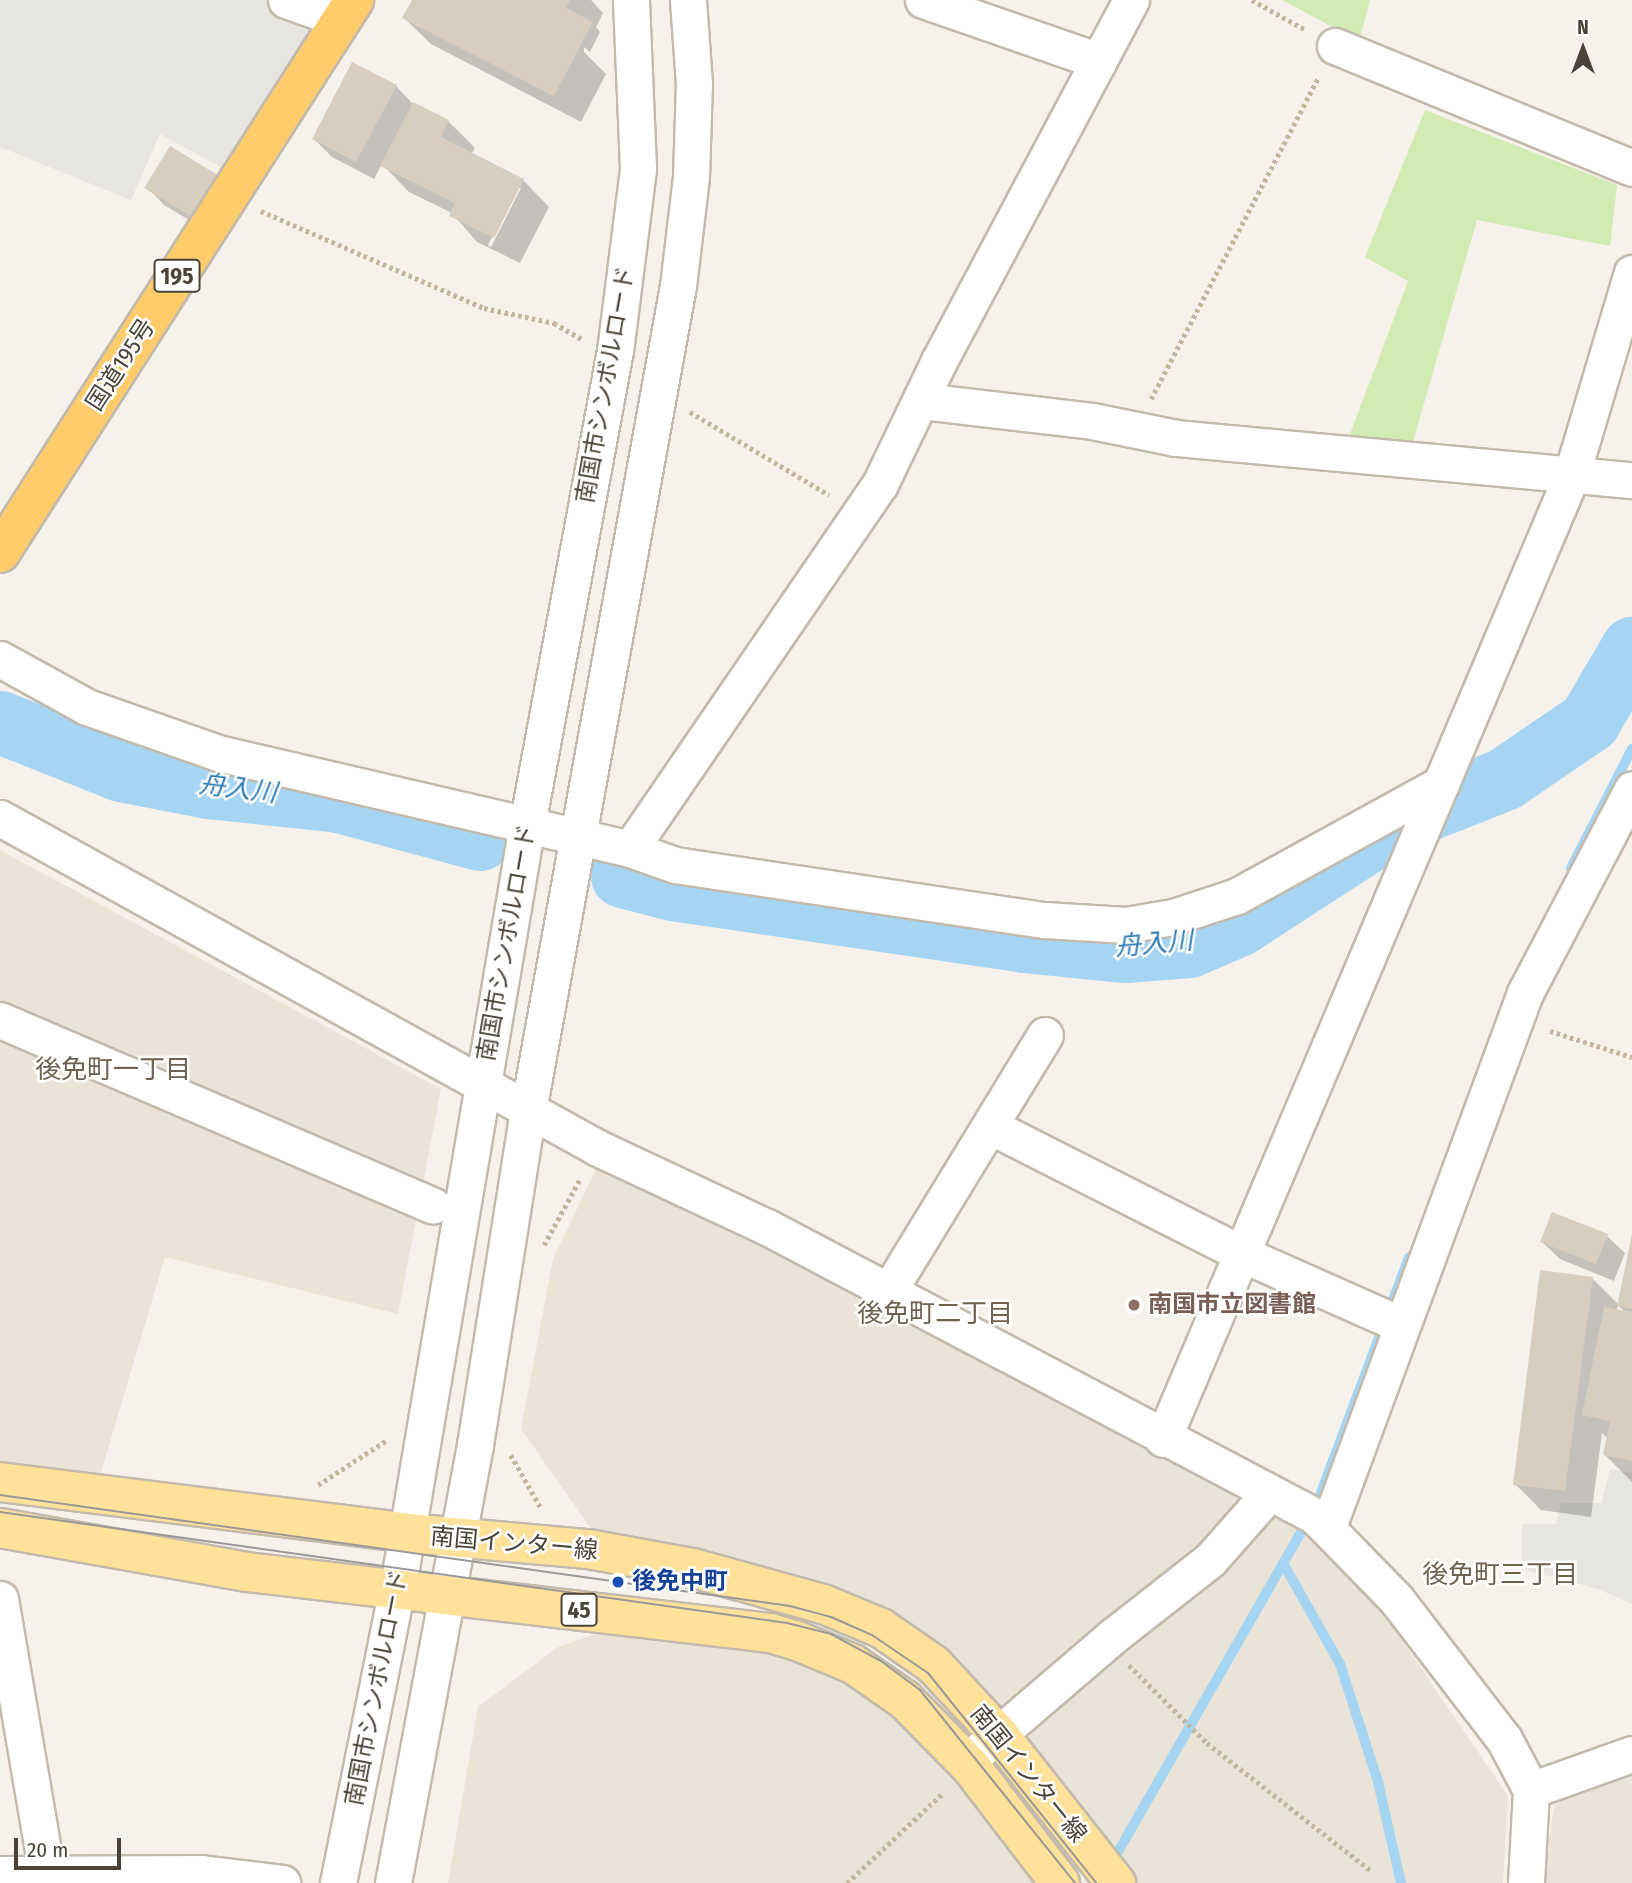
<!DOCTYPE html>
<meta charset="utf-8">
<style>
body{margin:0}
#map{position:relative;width:1632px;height:1883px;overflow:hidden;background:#f6f2eb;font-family:"Fira Sans Condensed","Noto Sans JP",sans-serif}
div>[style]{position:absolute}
.residential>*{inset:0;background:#eae4d8}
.green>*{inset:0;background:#d2ebb2}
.parking>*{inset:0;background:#e7e5e2}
.shadow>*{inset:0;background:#0003}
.stream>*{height:10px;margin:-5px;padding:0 5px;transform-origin:5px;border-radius:5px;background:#a6d5f4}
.river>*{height:63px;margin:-31.5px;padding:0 31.5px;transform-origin:31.5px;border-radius:31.5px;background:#a6d5f4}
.building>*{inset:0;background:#d8cebf}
.path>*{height:4.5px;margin-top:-2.25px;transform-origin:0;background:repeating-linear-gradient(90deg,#c4b69d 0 3.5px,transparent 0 7px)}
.roads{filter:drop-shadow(2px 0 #c2baac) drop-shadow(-2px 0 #c2baac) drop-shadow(0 2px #c2baac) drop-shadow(0 -2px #c2baac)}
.minor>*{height:35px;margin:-17.5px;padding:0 17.5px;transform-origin:17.5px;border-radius:17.5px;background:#fff}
.major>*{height:38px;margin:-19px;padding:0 19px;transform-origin:19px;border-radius:19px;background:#ffe19a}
.highway>*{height:38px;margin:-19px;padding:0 19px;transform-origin:19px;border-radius:19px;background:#ffcc6c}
.tram>*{height:2px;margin:-1px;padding:0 1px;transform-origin:1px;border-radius:1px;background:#999}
.dots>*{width:19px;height:19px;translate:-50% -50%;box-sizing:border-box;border:4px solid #fff;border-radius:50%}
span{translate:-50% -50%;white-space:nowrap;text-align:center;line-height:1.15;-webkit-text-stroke:5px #fff;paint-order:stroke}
.shield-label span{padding:2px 5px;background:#fff;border:2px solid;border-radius:5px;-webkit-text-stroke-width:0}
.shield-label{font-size:23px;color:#4b4338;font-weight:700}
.street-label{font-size:24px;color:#4b4338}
.education-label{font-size:24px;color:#785e54;font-weight:700}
.left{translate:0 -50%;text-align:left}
.transit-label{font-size:24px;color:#164399;font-weight:700}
.water-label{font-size:26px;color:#2a7bb3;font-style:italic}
.neighbourhood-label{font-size:26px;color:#6e614f}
.north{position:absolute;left:1548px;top:14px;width:70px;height:70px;-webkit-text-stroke:5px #fff;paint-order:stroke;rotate:0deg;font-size:19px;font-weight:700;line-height:28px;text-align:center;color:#4b4338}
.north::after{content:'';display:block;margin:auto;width:24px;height:32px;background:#4b4338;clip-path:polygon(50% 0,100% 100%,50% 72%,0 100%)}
.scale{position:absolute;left:14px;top:1838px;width:107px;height:32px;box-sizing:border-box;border:4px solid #4b4338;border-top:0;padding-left:9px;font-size:21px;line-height:24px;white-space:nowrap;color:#4b4338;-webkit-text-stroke:5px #fff;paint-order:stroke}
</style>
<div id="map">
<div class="residential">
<div style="clip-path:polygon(0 850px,441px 1089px,398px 1314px,165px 1257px,99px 1479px,0 1466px)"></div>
<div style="clip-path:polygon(599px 1163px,1224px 1483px,1250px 1502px,1005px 1717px,967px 1671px,915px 1627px,858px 1600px,800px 1580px,592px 1530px,521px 1429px,553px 1259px)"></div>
<div style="clip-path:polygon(1269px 1509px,1352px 1566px,1508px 1796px,1503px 1883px,1135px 1883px,1018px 1727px)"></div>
<div style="clip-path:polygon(603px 1631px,714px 1644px,791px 1658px,887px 1704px,956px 1771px,1040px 1883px,448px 1883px,478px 1707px,558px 1647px)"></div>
<div style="clip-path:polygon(1632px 1773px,1632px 1883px,1542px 1883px,1555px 1802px)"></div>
</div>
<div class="green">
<div style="clip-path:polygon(1282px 0,1370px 0,1359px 41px)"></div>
<div style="clip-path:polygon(1425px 110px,1617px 185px,1610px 246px,1477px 220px,1412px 445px,1347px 442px,1408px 281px,1365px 257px)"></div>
</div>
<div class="parking">
<div style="clip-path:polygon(0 0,334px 0,226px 170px,160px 134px,131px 200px,0 147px)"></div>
<div style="clip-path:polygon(1610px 1469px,1632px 1473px,1632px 1604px,1598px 1589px,1522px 1569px,1522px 1524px,1556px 1524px,1561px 1503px,1601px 1503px)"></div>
</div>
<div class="shadow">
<div style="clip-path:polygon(414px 0,591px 0,603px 13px,596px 27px,600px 32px,590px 52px,584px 47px,584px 52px,606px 74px,581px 122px,431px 44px,404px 18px)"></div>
<div style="clip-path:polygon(evenodd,396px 86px,413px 104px,448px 121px,475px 148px,471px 154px,523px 180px,549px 207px,520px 263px,477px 242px,452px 213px,409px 192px,382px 164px,374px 179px,332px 157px,314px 139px,396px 86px,517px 188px,521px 188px,491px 247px,488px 245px,517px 188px)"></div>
<div style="clip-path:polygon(147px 187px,238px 196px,214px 235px,164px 205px)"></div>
<div style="clip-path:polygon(1607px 1236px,1625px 1253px,1614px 1281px,1560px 1259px,1542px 1242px)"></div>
<div style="clip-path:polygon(evenodd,1632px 1238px,1632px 1482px,1605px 1455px,1608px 1439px,1602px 1433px,1591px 1517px,1541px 1510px,1515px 1484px,1592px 1278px,1619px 1305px,1632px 1238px,1618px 1305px,1626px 1313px,1617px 1311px,1618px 1305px)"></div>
</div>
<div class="stream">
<div style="left:1571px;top:868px;width:134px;rotate:-62.9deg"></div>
<div style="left:1319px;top:1498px;width:257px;rotate:-69.5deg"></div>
<div style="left:1283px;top:1563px;width:116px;rotate:60.6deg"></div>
<div style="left:1340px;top:1664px;width:124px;rotate:72.1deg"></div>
<div style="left:1378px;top:1782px;width:104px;rotate:77.2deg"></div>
<div style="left:1119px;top:1850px;width:369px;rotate:-60.2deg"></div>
</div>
<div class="river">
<div style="left:0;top:722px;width:130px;rotate:21.6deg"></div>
<div style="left:121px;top:770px;width:89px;rotate:11.1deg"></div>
<div style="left:208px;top:787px;width:132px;rotate:6.1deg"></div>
<div style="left:339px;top:801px;width:146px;rotate:15.1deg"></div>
<div style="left:622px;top:876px;width:52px;rotate:14.6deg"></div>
<div style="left:672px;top:889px;width:356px;rotate:8.4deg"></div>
<div style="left:1024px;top:941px;width:101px;rotate:5.7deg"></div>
<div style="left:1125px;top:951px;width:64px;rotate:-4.5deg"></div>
<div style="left:1189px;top:946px;width:53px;rotate:-23.2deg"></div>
<div style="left:1238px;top:925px;width:191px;rotate:-33deg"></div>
<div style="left:1398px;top:821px;width:114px;rotate:-21.6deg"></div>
<div style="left:1504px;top:779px;width:103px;rotate:-34.3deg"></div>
<div style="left:1589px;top:721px;width:85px;rotate:-59.5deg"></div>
</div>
<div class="building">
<div style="clip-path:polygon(412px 0,570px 0,566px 8px,593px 22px,554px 96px,402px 18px)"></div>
<div style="clip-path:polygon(352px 62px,397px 85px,356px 162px,312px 139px)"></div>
<div style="clip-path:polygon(413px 102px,449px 120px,441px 137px,524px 179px,494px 238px,449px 216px,455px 203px,380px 166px)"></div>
<div style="clip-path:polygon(170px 146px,221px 177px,196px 219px,144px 188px)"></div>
<div style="clip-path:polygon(1552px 1212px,1608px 1234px,1596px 1264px,1540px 1242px)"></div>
<div style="clip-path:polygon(1632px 1234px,1632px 1309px,1617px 1306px)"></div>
<div style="clip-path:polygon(1540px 1270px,1593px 1277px,1565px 1491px,1513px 1485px)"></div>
<div style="clip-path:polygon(1604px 1307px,1632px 1312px,1632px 1461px,1603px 1455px,1610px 1421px,1582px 1415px)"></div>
</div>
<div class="path">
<div style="left:1252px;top:0;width:62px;rotate:29.1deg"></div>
<div style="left:261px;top:211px;width:243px;rotate:23.5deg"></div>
<div style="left:484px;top:308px;width:72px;rotate:12.1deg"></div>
<div style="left:554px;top:323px;width:34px;rotate:30deg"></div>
<div style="left:1151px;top:399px;width:362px;rotate:-62.5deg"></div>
<div style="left:690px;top:412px;width:162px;rotate:30.8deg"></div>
<div style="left:1550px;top:1031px;width:86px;rotate:17.6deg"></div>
<div style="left:544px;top:1245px;width:75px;rotate:-61.4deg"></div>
<div style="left:511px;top:1455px;width:61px;rotate:60.5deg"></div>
<div style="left:318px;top:1485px;width:82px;rotate:-33.1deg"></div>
<div style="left:1129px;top:1665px;width:110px;rotate:45deg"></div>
<div style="left:1207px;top:1743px;width:207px;rotate:37.9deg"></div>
<div style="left:847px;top:1883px;width:132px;rotate:-43.2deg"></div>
</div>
<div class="roads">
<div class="minor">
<div style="left:286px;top:0;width:59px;rotate:19.7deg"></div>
<div style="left:923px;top:0;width:186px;rotate:19.1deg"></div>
<div style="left:1335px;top:46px;width:321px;rotate:22.3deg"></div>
<div style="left:922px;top:401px;width:171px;rotate:6.7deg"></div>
<div style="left:1092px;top:421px;width:86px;rotate:11.4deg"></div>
<div style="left:1176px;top:438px;width:458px;rotate:5.3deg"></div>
<div style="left:0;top:659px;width:99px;rotate:28.9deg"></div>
<div style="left:87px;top:707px;width:139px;rotate:19.3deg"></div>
<div style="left:218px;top:753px;width:423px;rotate:13.1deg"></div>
<div style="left:630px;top:849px;width:48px;rotate:19.6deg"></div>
<div style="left:675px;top:865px;width:374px;rotate:8.5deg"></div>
<div style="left:1045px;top:920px;width:81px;rotate:3.5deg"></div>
<div style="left:1126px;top:925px;width:48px;rotate:-9.7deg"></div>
<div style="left:1173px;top:917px;width:67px;rotate:-18.2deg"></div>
<div style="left:1237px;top:896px;width:233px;rotate:-28.8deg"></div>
<div style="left:0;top:818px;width:683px;rotate:28.89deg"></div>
<div style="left:598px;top:1148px;width:187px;rotate:25.1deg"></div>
<div style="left:767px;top:1227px;width:620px;rotate:27.81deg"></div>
<div style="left:1315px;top:1516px;width:116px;rotate:45.7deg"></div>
<div style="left:1396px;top:1599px;width:177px;rotate:52.4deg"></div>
<div style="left:1504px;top:1739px;width:58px;rotate:62.1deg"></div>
<div style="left:1531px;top:1790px;width:93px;rotate:93.1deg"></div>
<div style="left:630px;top:849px;width:442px;rotate:-55.6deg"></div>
<div style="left:880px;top:484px;width:136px;rotate:-64.4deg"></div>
<div style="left:939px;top:361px;width:409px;rotate:-62deg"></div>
<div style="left:0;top:1020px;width:471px;rotate:23.2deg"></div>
<div style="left:992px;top:1127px;width:280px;rotate:26.9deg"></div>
<div style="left:1242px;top:1254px;width:175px;rotate:23.9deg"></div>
<div style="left:888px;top:1292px;width:301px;rotate:-58.6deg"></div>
<div style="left:1163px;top:1439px;width:1045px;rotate:-67.02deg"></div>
<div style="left:1571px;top:477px;width:213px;rotate:-73.4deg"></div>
<div style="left:1328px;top:1527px;width:569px;rotate:-69.75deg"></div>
<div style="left:1525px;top:993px;width:230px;rotate:-62.3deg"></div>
<div style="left:0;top:1599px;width:279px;rotate:80.3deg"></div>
<div style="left:966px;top:1762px;width:194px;rotate:-40.6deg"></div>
<div style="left:1113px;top:1636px;width:123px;rotate:-38.1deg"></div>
<div style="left:1210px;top:1560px;width:89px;rotate:-48.6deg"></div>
<div style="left:1531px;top:1790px;width:107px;rotate:-19.6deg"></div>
<div style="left:0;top:1874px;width:201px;rotate:-0.3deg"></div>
<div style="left:201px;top:1873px;width:82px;rotate:7deg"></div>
<div style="left:338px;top:1883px;width:321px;rotate:-78.7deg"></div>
<div style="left:401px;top:1568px;width:754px;rotate:-80.38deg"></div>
<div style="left:527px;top:825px;width:482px;rotate:-79.5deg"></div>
<div style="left:615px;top:351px;width:184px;rotate:-82.8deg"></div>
<div style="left:638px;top:168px;width:168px;rotate:-92.4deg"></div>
<div style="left:393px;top:1883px;width:446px;rotate:-79.4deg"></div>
<div style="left:475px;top:1445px;width:338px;rotate:-81deg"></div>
<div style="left:528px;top:1111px;width:839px;rotate:-79.7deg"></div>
<div style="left:678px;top:286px;width:110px;rotate:-83.2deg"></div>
<div style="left:691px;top:177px;width:93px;rotate:-88.2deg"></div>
<div style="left:694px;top:84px;width:84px;rotate:-94.1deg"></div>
</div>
<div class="major">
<div style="left:0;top:1482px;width:410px;rotate:7.1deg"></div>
<div style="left:407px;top:1533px;width:182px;rotate:5.1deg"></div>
<div style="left:588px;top:1549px;width:107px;rotate:10.3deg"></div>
<div style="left:693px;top:1568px;width:135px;rotate:15.5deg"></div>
<div style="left:823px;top:1604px;width:63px;rotate:22.5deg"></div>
<div style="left:881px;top:1628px;width:65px;rotate:34.9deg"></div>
<div style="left:934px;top:1665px;width:96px;rotate:47.1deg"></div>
<div style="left:999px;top:1735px;width:189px;rotate:51.7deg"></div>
<div style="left:0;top:1528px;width:251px;rotate:10.1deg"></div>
<div style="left:247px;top:1572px;width:527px;rotate:6.65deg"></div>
<div style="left:770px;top:1633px;width:26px;rotate:16deg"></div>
<div style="left:795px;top:1640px;width:63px;rotate:22.5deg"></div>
<div style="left:853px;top:1664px;width:63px;rotate:34.7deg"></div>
<div style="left:905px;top:1700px;width:94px;rotate:45.4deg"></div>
<div style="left:971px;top:1767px;width:146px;rotate:52.5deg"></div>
</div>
<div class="highway">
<div style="left:0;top:553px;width:657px;rotate:-57.37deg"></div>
</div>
</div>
<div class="tram">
<div style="left:0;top:1495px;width:798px;rotate:8deg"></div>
<div style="left:790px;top:1606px;width:42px;rotate:15deg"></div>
<div style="left:831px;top:1617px;width:45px;rotate:23.7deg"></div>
<div style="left:872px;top:1635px;width:68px;rotate:34.2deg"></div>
<div style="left:928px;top:1673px;width:269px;rotate:51.3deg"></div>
<div style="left:0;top:1512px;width:795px;rotate:8.03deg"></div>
<div style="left:787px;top:1623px;width:45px;rotate:14deg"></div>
<div style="left:831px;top:1634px;width:57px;rotate:28.4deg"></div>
<div style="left:881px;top:1661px;width:49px;rotate:36.6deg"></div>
<div style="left:920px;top:1690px;width:248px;rotate:51.2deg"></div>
</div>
<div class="dots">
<div style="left:1134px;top:1305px;background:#8d6e63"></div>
<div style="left:618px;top:1582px;background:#1a4fb4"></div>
</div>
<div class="shield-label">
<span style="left:177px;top:276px">195</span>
<span style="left:579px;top:1610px">45</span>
</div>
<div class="street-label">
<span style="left:121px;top:365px;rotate:-57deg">国道195号</span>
<span style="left:606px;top:385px;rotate:-80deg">南国市シンボルロード</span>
<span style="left:507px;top:943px;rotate:-80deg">南国市シンボルロード</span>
<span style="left:514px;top:1544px;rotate:5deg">南国インター線</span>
<span style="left:377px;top:1688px;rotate:-79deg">南国市シンボルロード</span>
<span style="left:1028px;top:1774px;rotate:51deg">南国インター線</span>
</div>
<div class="education-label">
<span class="left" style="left:1148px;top:1305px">南国市立図書館</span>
</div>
<div class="transit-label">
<span class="left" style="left:632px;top:1582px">後免中町</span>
</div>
<div class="water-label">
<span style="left:238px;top:789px;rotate:7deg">舟入川</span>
<span style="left:1154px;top:944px;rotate:-5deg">舟入川</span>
</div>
<div class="neighbourhood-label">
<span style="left:113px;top:1070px">後免町一丁目</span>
<span style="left:935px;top:1314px">後免町二丁目</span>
<span style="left:1500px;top:1575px">後免町三丁目</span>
</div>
<div class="north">N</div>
<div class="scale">20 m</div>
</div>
